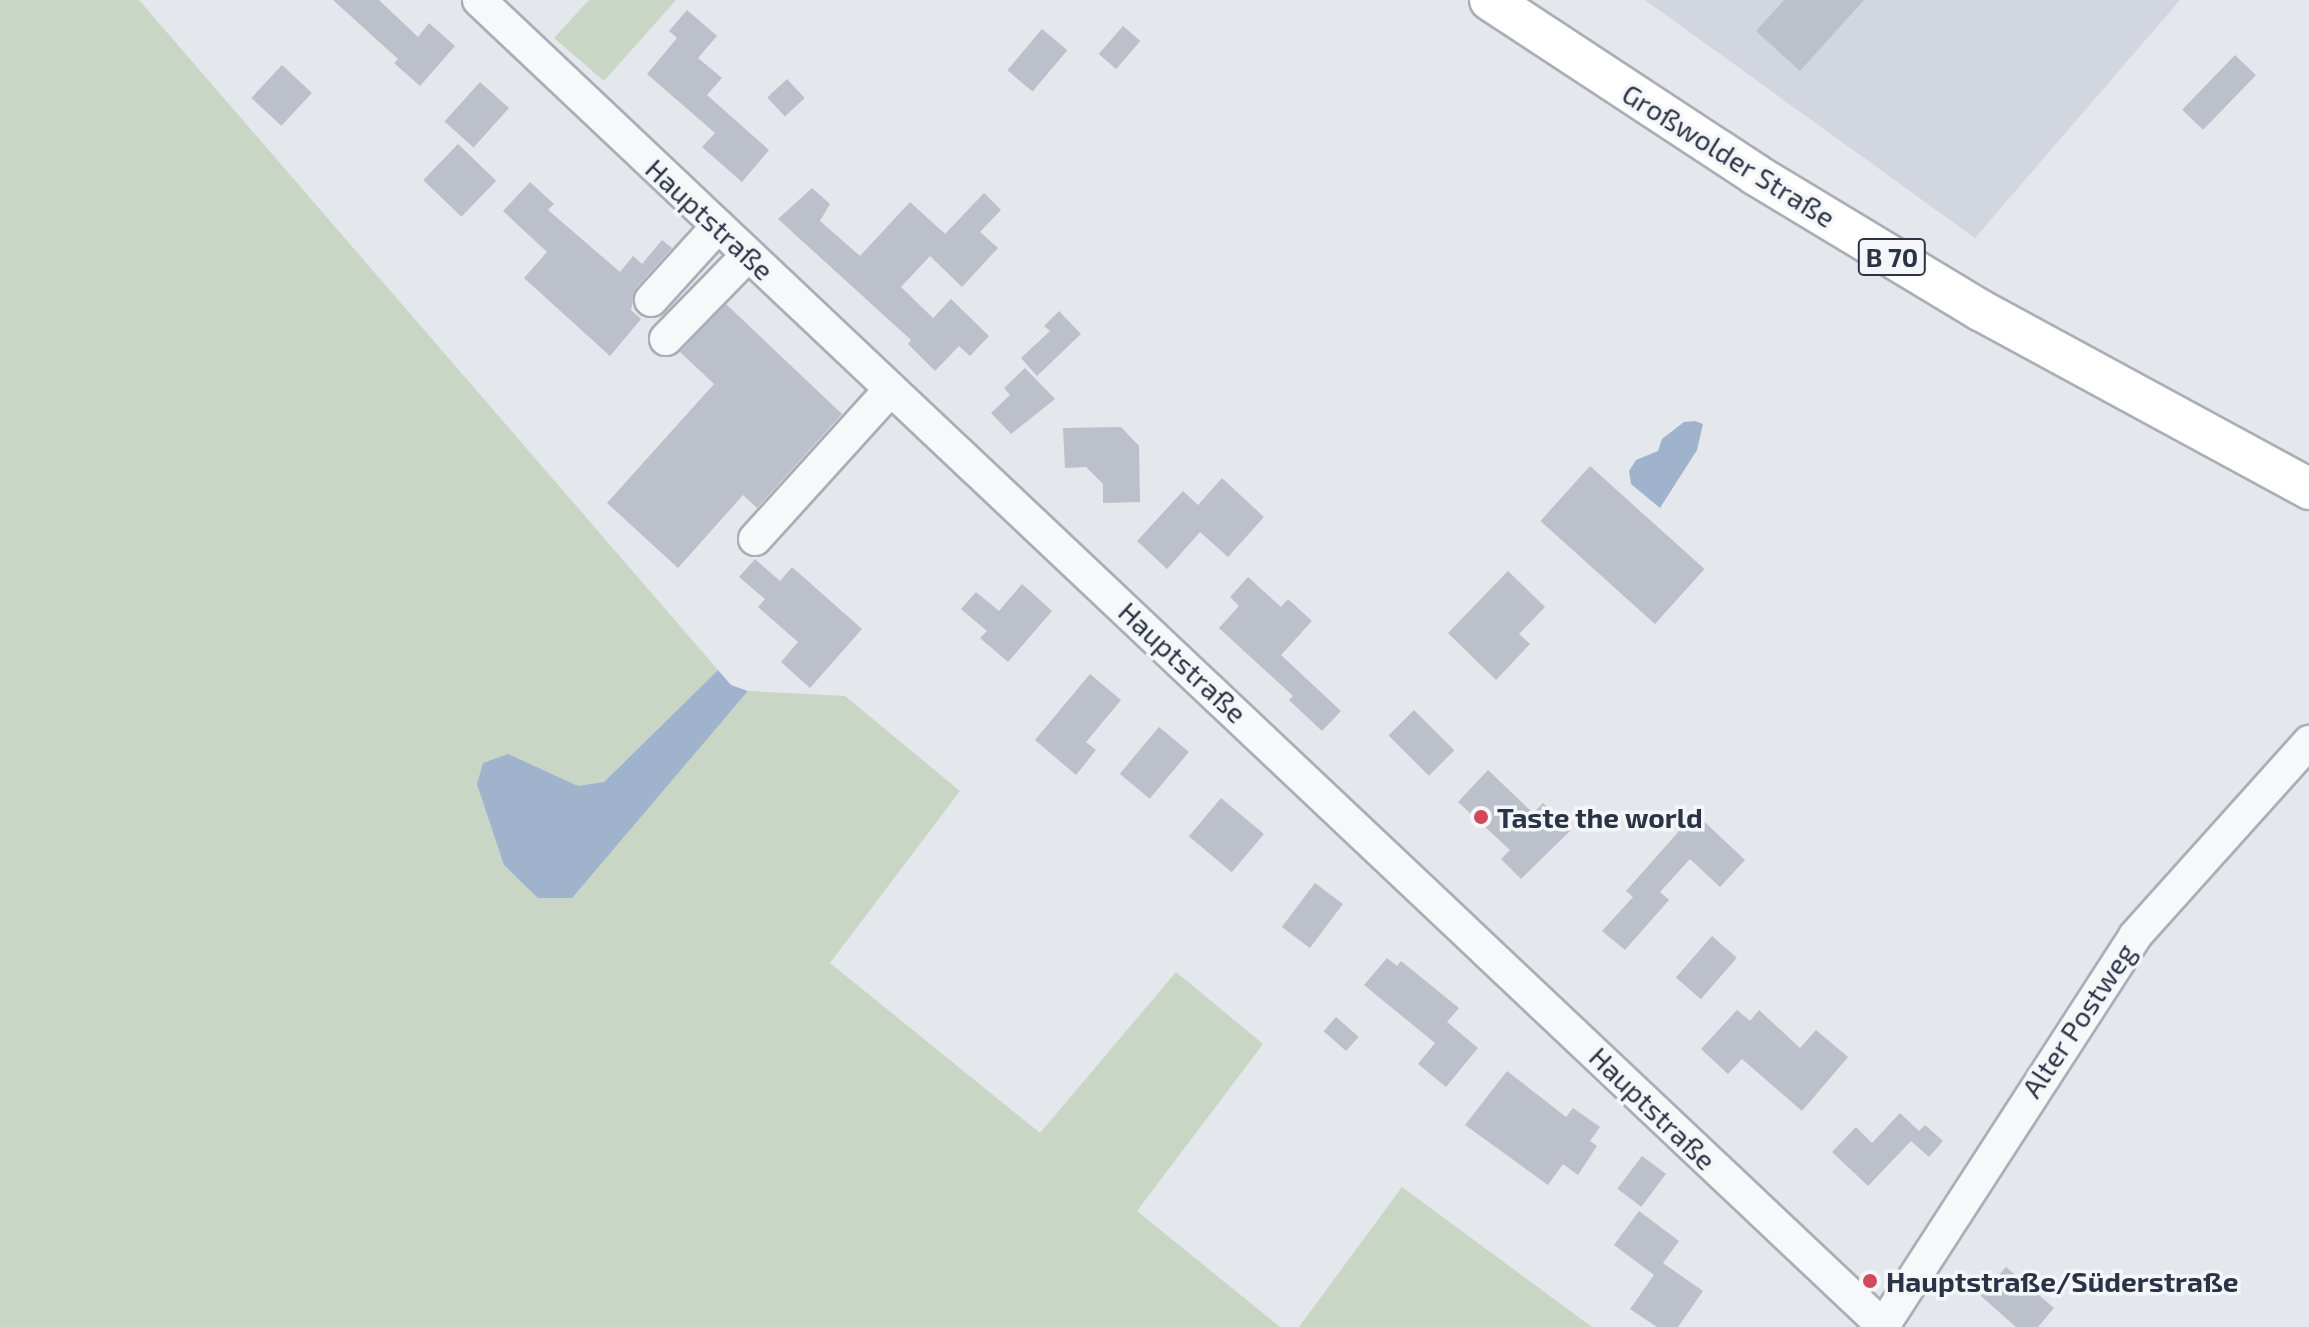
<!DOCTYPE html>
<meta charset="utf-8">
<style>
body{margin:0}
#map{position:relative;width:2309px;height:1327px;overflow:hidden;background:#e4e7ec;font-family:"Exo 2",sans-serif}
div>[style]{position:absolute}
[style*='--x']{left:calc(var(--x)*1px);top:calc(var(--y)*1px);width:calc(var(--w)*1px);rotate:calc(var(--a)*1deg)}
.built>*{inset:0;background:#d2d6de}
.green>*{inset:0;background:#c9d6c5}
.water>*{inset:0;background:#9fb4cc}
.building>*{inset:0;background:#bbc0ca;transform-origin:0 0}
.roads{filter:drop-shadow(2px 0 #a9aeb7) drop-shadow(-2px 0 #a9aeb7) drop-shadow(0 2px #a9aeb7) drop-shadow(0 -2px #a9aeb7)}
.minor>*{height:32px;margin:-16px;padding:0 16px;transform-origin:16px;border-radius:16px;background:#f7f8fa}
.major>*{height:40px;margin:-20px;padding:0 20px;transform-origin:20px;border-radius:20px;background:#fff}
.dots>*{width:22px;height:22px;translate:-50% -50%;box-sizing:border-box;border:4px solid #f4f6f9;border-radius:50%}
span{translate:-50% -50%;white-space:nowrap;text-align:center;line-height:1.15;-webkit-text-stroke:7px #f4f6f9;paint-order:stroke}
.shield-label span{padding:2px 6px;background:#f4f6f9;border:2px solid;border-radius:6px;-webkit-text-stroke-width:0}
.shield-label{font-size:26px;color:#2b3445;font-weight:700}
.street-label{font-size:28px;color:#2b3445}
.poi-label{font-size:28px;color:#2b3445;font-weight:700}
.left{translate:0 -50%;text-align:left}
</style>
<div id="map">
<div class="built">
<i style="clip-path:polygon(1645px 0,2180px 0,1975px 238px)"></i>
</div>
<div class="green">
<i style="clip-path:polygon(0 0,139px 0,718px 670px,604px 782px,572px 897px,748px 691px,845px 696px,960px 791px,830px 963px,1040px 1133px,1176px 972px,1263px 1044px,1137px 1211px,1280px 1327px,0 1327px)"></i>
<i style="clip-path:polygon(589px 0,676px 0,604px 81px,554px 38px)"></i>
<i style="clip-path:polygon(1402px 1187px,1592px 1327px,1299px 1327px)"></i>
</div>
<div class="water">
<i style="clip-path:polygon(1695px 421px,1703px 424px,1697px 450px,1660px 508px,1631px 484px,1629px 471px,1636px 460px,1658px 451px,1662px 439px,1684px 422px)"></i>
<i style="clip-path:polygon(718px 670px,731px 685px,748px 691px,572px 898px,538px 898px,504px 865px,477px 784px,483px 763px,508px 754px,578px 786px,604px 782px)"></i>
</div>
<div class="building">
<i style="clip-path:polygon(333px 0,379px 0,418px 37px,429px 23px,455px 46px,420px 86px,394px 63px,398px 59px)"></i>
<i style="clip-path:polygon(1784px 0,1864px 0,1800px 71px,1756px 31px)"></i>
<i style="clip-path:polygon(687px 10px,717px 36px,698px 58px,722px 78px,707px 95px,769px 150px,742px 182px,702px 147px,715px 133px,647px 74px,677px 38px,669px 31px)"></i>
<i style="left:1123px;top:26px;width:23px;height:37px;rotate:41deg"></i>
<i style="left:1042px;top:29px;width:33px;height:54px;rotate:40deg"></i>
<i style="left:2235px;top:55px;width:29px;height:76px;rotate:44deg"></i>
<i style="left:282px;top:65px;width:41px;height:45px;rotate:43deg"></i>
<i style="left:787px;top:79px;width:26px;height:27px;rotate:47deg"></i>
<i style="left:480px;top:82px;width:39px;height:53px;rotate:42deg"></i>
<i style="left:458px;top:144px;width:53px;height:50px;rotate:44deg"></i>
<i style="clip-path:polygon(530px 182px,554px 204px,548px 210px,620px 272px,633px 256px,642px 264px,662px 240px,672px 248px,636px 288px,631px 310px,641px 319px,610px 356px,524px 278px,547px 252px,503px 211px)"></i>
<i style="clip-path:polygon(812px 188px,830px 204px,820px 221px,860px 256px,910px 202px,945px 234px,984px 193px,1001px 210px,980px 232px,998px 248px,962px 287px,930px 256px,901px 287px,933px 318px,951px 299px,989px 336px,970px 356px,959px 346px,935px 371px,908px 344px,911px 340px,778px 219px)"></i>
<i style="clip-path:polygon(726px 304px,842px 414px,757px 508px,743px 495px,678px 568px,607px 503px,714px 384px,680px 352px)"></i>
<i style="clip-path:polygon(1059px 311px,1081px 334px,1037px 376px,1021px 358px,1050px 331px,1044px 326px)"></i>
<i style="clip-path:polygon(1025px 368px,1055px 399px,1011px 434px,991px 413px,1010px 395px,1004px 388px)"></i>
<i style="clip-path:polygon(1121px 427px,1139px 446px,1140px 502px,1103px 503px,1103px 484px,1086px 467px,1065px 468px,1063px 428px)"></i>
<i style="left:1590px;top:466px;width:154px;height:74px;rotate:42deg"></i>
<i style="clip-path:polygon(1222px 478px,1264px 517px,1228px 557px,1200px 532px,1167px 569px,1137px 541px,1183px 491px,1198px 505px)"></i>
<i style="clip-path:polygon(755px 559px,780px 581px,792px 567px,862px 629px,810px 688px,781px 662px,798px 642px,758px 607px,765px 599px,739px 577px)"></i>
<i style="clip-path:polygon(1508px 571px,1545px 607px,1519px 634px,1530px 644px,1496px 680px,1448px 633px)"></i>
<i style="clip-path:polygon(1248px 577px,1281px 607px,1288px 599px,1312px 621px,1281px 655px,1341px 711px,1322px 731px,1289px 700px,1293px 696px,1219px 628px,1239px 606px,1230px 597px)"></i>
<i style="clip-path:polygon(1022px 584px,1052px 611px,1008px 662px,980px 638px,987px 631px,961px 609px,976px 592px,999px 611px)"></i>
<i style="clip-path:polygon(1090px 674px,1121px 700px,1086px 742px,1096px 750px,1076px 775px,1035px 740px)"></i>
<i style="left:1414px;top:710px;width:57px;height:36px;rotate:45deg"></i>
<i style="left:1159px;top:727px;width:39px;height:61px;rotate:40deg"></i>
<i style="clip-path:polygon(1488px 770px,1533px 813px,1543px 803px,1571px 830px,1521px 879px,1501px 859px,1510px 850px,1458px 802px)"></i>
<i style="left:1221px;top:798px;width:56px;height:50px;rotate:40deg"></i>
<i style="clip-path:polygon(1695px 813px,1745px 860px,1720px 887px,1690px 859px,1660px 892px,1669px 900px,1625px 950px,1602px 931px,1633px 897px,1626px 891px)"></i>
<i style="left:1315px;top:883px;width:35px;height:55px;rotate:37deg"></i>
<i style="left:1712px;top:936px;width:33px;height:55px;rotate:41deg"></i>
<i style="clip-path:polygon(1387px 958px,1397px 966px,1401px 961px,1459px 1008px,1447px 1022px,1478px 1048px,1446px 1087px,1418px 1064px,1435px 1043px,1364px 985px)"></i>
<i style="clip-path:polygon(1737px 1010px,1750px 1021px,1759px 1010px,1800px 1048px,1816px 1030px,1848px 1057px,1802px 1111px,1742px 1059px,1728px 1074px,1701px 1049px)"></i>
<i style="left:1336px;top:1017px;width:30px;height:19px;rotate:41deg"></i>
<i style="clip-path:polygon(1507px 1071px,1566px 1117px,1573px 1108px,1600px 1127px,1590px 1141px,1597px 1146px,1578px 1175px,1563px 1164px,1548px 1185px,1465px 1125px)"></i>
<i style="clip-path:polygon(1900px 1113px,1919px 1131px,1925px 1125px,1943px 1141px,1929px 1157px,1911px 1141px,1868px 1186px,1832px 1152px,1856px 1127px,1872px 1143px)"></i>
<i style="left:1642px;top:1156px;width:30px;height:41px;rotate:37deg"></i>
<i style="clip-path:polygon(1639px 1211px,1679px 1241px,1663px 1263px,1703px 1291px,1678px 1327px,1657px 1327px,1630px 1309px,1654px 1275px,1614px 1245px)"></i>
<i style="clip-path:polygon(2006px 1267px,2054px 1308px,2038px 1327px,2016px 1327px,1981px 1296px)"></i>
</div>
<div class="roads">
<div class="minor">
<i style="--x:479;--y:0;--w:1933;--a:43.36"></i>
<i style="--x:651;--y:300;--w:100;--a:-47.8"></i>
<i style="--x:666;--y:339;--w:117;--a:-45.7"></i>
<i style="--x:755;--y:539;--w:201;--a:-47.8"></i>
<i style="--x:1883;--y:1326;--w:464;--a:-57.1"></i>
<i style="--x:2135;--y:936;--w:261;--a:-48.1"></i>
</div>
<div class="major">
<i style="--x:1490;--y:0;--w:318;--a:33.3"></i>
<i style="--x:1756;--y:175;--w:262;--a:31.1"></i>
<i style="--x:1980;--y:310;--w:375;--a:28.5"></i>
</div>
</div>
<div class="dots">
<i style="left:1481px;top:817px;background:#d1495b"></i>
<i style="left:1870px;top:1281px;background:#d1495b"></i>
</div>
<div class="shield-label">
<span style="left:1892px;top:257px">B 70</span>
</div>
<div class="street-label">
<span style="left:1729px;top:155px;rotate:32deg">Großwolder Straße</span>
<span style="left:710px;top:219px;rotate:43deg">Hauptstraße</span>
<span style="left:1183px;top:662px;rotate:43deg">Hauptstraße</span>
<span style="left:2078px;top:1020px;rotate:-56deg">Alter Postweg</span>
<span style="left:1653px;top:1108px;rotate:44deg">Hauptstraße</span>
</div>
<div class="poi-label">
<span class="left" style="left:1497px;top:817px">Taste the world</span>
<span class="left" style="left:1886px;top:1281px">Hauptstraße/Süderstraße</span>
</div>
</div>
